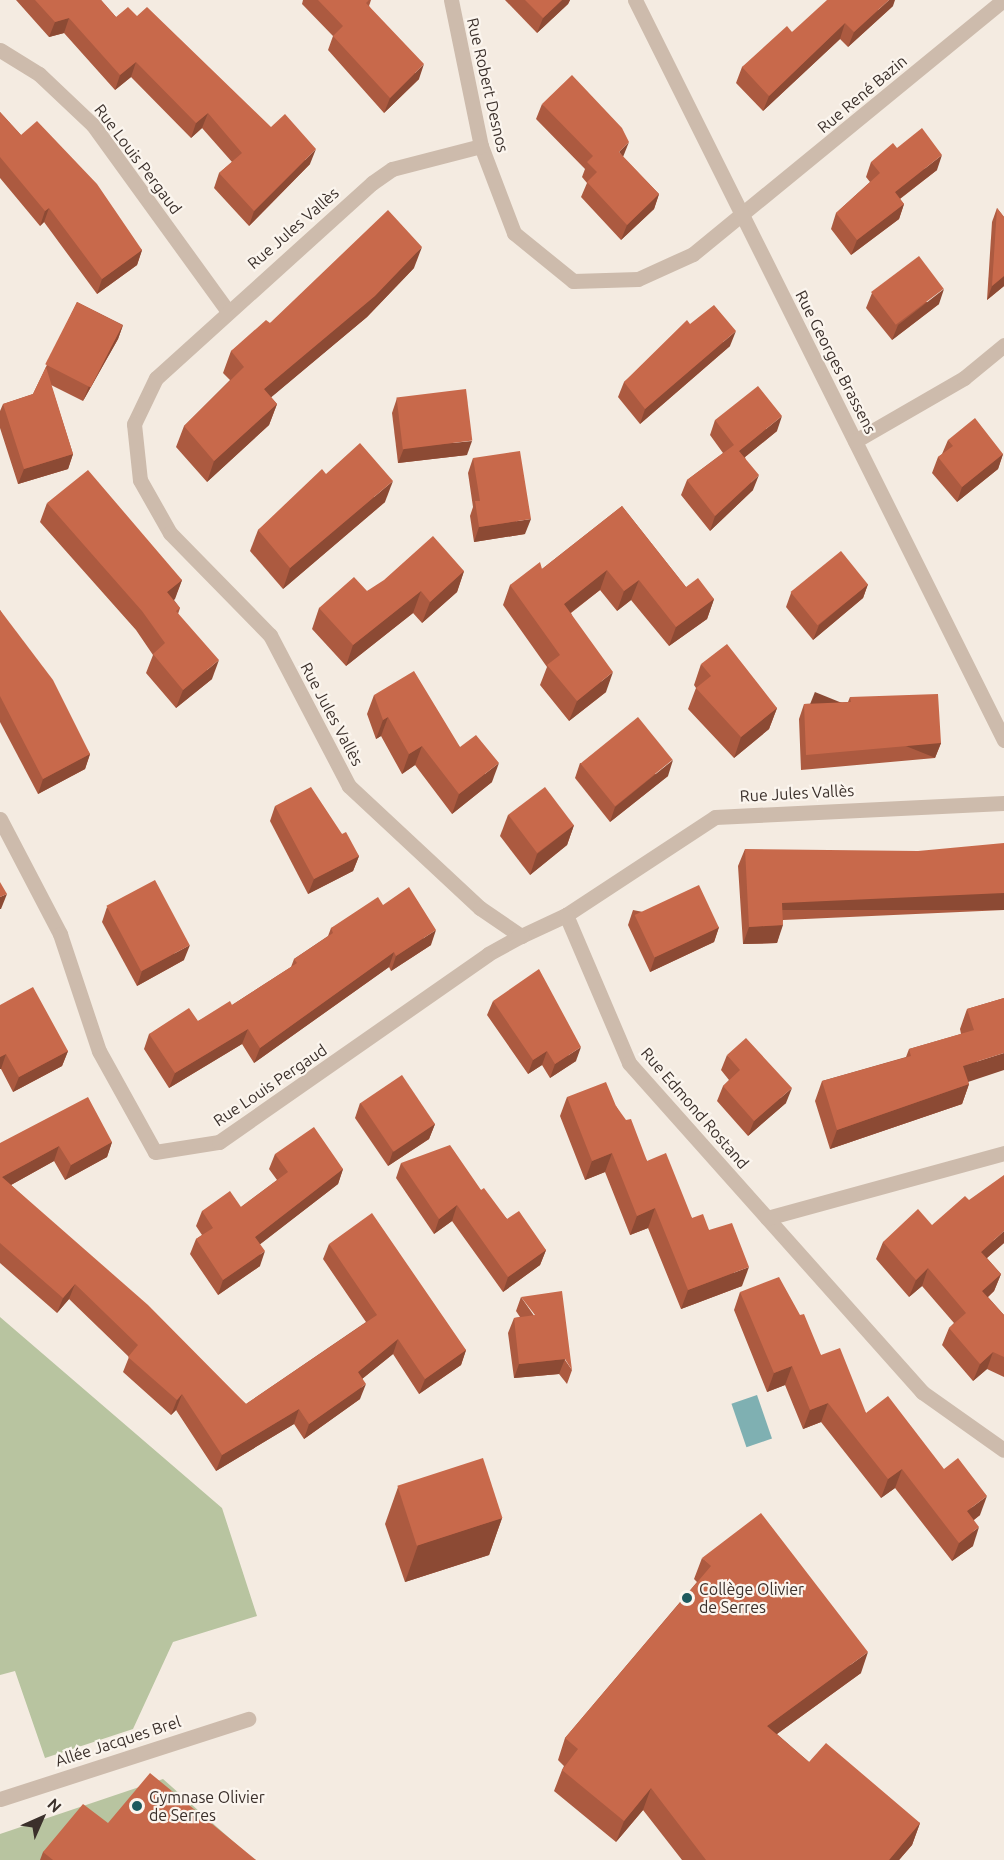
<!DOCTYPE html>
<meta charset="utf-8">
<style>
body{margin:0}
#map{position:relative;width:1004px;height:1860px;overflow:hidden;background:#f4ebe1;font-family:Ubuntu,sans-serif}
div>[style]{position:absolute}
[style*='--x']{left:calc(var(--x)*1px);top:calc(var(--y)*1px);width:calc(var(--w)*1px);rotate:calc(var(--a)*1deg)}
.green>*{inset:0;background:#b8c4a0}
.water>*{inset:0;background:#7fb0b2;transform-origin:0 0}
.minor>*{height:15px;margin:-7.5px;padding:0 7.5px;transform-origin:7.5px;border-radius:7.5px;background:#cdbbac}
.wall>*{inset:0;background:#ac5a40}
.shaded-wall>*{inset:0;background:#8c4a34;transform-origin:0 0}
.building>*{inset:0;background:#c8694b;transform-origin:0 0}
.dots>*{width:16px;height:16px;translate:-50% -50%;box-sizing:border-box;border:3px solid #fbf5ee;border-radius:50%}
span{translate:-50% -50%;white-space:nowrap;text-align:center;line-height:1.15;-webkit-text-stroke:4.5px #fbf5ee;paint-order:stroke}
.street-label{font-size:16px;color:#3b302b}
.poi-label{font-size:16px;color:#3b302b}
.left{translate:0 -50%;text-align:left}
.north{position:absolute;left:12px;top:1788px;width:60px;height:60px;-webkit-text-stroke:4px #fbf5ee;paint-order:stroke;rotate:45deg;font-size:16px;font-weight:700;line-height:24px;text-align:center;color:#3b302b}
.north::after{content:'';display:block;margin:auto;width:21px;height:27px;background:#3b302b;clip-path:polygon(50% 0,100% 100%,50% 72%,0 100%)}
</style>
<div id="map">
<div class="green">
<i style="clip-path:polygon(0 1317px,222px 1508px,257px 1616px,173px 1642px,133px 1729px,45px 1758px,15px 1671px,0 1675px)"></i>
<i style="clip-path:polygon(163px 1779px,254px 1860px,0 1860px,0 1834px)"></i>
</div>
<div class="water">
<i style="left:757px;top:1395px;width:46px;height:27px;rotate:71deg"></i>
</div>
<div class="minor">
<i style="--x:451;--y:0;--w:149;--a:78.4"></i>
<i style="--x:481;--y:146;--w:93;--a:69.2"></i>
<i style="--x:514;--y:233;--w:76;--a:39.1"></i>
<i style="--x:573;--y:281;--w:65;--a:-1.8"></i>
<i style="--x:638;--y:279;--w:60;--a:-24.4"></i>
<i style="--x:693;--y:254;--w:401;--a:-39.3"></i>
<i style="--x:635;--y:0;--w:827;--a:63.5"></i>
<i style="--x:0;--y:50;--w:46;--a:31.6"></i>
<i style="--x:39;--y:74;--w:74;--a:43.4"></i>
<i style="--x:93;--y:125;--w:228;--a:54.1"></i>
<i style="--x:481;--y:146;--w:92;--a:165.5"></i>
<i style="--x:392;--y:169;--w:24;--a:145"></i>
<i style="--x:372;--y:183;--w:291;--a:137.9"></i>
<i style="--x:156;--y:378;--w:51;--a:115.6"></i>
<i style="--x:134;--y:424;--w:56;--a:83.9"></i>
<i style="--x:140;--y:480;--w:61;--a:60.5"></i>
<i style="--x:170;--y:533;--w:143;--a:45.6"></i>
<i style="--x:270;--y:635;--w:170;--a:62.4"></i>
<i style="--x:349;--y:786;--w:179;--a:43"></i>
<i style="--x:480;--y:908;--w:50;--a:34.3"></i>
<i style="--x:521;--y:936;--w:50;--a:-25"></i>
<i style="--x:566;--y:915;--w:178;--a:-33.3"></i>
<i style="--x:715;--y:817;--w:289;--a:-2.8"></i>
<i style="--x:855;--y:441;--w:126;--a:-30"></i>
<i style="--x:964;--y:378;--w:52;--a:-39.5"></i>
<i style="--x:0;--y:819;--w:130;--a:62.4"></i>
<i style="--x:60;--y:934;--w:123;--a:71.6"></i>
<i style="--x:99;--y:1051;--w:115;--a:61"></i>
<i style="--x:155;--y:1152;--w:65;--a:-8.9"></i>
<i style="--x:219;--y:1142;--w:328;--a:-34.9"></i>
<i style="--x:488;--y:954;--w:38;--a:-29"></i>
<i style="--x:566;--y:915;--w:161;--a:66.9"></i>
<i style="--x:629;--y:1063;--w:441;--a:48.3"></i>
<i style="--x:922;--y:1392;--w:100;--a:35.3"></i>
<i style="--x:767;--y:1218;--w:246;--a:-15.3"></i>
<i style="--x:0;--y:1799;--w:261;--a:-17.9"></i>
</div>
<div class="wall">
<i style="clip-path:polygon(16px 0,101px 0,116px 17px,137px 16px,310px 164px,249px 226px,214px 188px,219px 173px,232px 162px,202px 128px,191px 138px,131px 77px,115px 90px,64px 33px,49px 37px)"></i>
<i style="clip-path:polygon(303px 0,371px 0,369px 6px,419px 79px,384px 113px,328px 50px,333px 36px,302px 4px)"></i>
<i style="clip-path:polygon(505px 0,570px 0,568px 4px,537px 33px)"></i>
<i style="clip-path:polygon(893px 6px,848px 47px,840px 39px,763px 111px,736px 83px,742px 67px,792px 32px)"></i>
<i style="clip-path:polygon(542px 104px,623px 157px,659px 194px,654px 209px,621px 240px,581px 197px,587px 183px,582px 177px,585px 169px,536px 119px)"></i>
<i style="clip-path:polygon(0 112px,21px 135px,142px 250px,137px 265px,97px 294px,44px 222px,40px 226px,0 178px)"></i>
<i style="clip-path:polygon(871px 162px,937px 170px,900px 199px,904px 204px,899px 219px,851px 255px,831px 229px,836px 213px,870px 182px,866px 177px)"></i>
<i style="clip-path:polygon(997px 208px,1004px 217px,1004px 286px,987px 300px,992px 222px)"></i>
<i style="clip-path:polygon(414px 268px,367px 317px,271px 397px,277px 404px,269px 425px,207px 482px,176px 447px,184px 426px,230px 380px,223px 373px,231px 351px,270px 323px)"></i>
<i style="clip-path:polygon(872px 293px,939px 304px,892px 340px,866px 308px)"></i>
<i style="clip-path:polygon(77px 302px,123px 325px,118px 339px,83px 401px,51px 385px,73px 454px,68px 469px,18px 484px,0 428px,0 411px,3px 404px,33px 394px)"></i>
<i style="clip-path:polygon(690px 324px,730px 346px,640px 424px,618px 397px,624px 382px)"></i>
<i style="clip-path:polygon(397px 398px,467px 455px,398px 463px,392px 413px)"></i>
<i style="clip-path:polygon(715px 420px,777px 431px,745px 457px,753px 490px,710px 531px,681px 495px,687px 480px,723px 453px,710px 435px)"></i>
<i style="clip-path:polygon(948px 440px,1003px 454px,998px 469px,957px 502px,932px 473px,938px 457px,942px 454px)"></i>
<i style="clip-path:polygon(473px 458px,525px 534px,474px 542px,470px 516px,473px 507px,468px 473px)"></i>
<i style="clip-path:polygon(326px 474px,385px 502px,283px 589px,250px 551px,258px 530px)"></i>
<i style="clip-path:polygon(47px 503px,182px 580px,174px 600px,180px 608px,178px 614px,212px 679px,176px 708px,146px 673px,153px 655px,136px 630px,40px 522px)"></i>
<i style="clip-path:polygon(622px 506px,686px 587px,714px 599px,707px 619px,669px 646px,631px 600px,617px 611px,600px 590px,571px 613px,606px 692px,569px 721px,540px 685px,547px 667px,503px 605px,510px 585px,542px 569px)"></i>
<i style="clip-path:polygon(464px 571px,457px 592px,422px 623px,413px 613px,346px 666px,312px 629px,319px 608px,367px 591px)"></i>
<i style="clip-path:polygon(868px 584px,863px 598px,813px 640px,786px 607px,791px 593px)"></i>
<i style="clip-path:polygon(0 610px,90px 754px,85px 769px,38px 794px,0 722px)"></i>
<i style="clip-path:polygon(701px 664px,777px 708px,769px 729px,734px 758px,688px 709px,696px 688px,694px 685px)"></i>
<i style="clip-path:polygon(374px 695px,460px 747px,492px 782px,452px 814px,415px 765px,402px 774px,381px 736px,376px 739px,367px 714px)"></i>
<i style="clip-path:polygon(850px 697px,941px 743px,935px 758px,801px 770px,799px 719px,804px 704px,848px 702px)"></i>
<i style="clip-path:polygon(580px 763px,668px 776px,610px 822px,575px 778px)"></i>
<i style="clip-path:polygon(275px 806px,342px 834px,359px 856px,353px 871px,308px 894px,270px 821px)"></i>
<i style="clip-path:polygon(508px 815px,574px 825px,567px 845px,530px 875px,500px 836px)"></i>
<i style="clip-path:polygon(745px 849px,1004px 910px,783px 920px,777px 943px,743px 944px,738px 866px)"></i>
<i style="clip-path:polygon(383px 905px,431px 945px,391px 971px,389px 967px,254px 1063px,242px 1044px,169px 1088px,144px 1049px,149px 1034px,198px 1021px,232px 1005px,291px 967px,294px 959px,328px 936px,331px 928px)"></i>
<i style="clip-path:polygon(107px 907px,184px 960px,137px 986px,102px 922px)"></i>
<i style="clip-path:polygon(633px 910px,719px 927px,714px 942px,650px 972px,628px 925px)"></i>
<i style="clip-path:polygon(1004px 998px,968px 1082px,969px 1084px,962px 1104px,830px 1149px,815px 1101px,822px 1081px,906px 1057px,909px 1049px,961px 1034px,960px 1029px,967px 1009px)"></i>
<i style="clip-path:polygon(493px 1001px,576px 1061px,550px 1078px,542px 1065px,528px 1074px,487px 1015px)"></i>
<i style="clip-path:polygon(0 1005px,68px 1051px,62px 1066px,13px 1092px,1px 1069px,0 1069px)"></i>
<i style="clip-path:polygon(727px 1055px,786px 1103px,748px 1136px,717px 1101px,723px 1086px,729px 1080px,721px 1070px)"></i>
<i style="clip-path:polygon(567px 1097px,616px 1106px,647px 1161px,692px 1218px,709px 1230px,742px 1286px,681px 1309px,648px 1228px,630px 1235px,605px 1172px,585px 1180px,560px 1116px)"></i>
<i style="clip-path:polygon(360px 1103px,435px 1124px,429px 1139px,388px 1166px,355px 1118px)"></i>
<i style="clip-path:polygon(112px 1142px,107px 1157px,65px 1180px,54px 1161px,11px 1185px,246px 1404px,366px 1322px,323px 1259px,329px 1244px,466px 1350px,461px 1365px,419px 1394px,393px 1354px,362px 1379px,360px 1399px,304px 1439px,294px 1424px,216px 1471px,176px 1410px,171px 1415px,123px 1372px,129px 1357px,69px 1299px,57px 1313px,0 1263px,0 1143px)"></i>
<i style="clip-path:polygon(275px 1154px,343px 1169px,338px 1184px,260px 1244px,260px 1266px,218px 1295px,190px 1254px,196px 1239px,202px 1235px,196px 1226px,202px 1211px,241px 1207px,277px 1180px,269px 1169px)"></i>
<i style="clip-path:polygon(401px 1163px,481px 1190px,507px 1219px,546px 1250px,540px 1265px,503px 1292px,452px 1221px,434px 1234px,396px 1178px)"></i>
<i style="clip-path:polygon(932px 1225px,1004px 1243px,987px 1258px,1001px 1274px,994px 1291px,988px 1297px,1004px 1315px,1004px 1377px,987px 1369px,973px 1381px,942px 1345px,949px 1328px,954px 1323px,922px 1286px,909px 1297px,876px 1259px,883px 1242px)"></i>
<i style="clip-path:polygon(740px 1292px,821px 1355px,866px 1413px,980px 1515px,974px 1520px,973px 1546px,952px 1561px,895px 1488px,881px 1498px,821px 1422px,803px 1429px,785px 1385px,767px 1392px,734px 1310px)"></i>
<i style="clip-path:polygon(521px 1297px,572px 1370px,567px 1384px,559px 1374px,514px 1378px,508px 1333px,514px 1318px,520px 1317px,516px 1311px)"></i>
<i style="clip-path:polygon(398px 1487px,502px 1518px,489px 1555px,405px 1582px,385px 1524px)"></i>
<i style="clip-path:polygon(702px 1558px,861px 1673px,777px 1734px,809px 1762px,920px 1823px,912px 1845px,899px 1860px,682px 1860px,643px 1810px,616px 1842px,554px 1791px,562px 1770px,564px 1766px,558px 1760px,565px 1738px,697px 1582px,694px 1579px)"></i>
<i style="clip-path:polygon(108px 1823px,256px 1860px,40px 1860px,43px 1852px)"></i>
</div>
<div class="shaded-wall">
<i style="clip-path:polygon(562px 0,570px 0,568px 4px,537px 33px,543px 18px)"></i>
<i style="clip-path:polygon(889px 0,895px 0,893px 6px,848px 47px,854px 32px)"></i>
<i style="clip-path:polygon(69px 18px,64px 33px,49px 37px,55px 22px)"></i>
<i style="clip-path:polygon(845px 23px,840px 39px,763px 111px,769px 96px)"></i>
<i style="clip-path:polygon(136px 62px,131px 77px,115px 90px,120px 75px)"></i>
<i style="clip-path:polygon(424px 64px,419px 79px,384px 113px,390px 98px)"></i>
<i style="clip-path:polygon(208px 113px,202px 128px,191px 138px,196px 123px)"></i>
<i style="clip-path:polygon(629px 142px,623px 157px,619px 152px)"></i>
<i style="clip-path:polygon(316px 149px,310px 164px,249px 226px,254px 211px)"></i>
<i style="clip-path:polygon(942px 155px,937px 170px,889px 207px,895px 192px)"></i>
<i style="clip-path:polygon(659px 194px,654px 209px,621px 240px,627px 225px)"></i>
<i style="clip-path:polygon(904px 204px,899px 219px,851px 255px,857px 240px)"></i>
<i style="clip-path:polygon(49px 208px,44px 222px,40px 226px,45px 211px)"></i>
<i style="clip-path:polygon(422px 247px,414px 268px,367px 317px,256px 410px,264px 389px)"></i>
<i style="clip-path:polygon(142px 250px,137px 265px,97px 294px,102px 279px)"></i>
<i style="clip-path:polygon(1004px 276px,1004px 286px,987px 300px,992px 286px)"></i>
<i style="clip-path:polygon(944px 289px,939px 304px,892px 340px,898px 325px)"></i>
<i style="clip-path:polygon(123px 325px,118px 339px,83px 401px,89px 386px)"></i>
<i style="clip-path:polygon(736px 331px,730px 346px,640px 424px,645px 409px)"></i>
<i style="clip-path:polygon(277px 404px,269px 425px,207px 482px,214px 461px)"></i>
<i style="clip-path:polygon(782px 416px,777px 431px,734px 466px,739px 451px)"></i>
<i style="clip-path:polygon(472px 441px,467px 455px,398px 463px,404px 448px)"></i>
<i style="clip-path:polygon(73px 454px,68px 469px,18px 484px,24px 469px)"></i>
<i style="clip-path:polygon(1003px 454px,998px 469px,957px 502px,962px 487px)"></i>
<i style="clip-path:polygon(759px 475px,753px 490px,710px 531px,715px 516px)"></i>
<i style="clip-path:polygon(393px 481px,385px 502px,283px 589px,290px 568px)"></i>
<i style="clip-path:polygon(531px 519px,525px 534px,474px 542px,479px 527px)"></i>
<i style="clip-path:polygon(607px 570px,600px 590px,557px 623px,564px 604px)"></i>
<i style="clip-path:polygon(464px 571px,457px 592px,422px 623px,430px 602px)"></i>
<i style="clip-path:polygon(182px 580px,175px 599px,161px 610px,167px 592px)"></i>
<i style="clip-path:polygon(639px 580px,631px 600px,617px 611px,624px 591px)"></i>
<i style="clip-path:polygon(868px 584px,863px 598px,813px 640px,819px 625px)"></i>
<i style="clip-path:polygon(421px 591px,413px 613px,346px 666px,353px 645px)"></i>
<i style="clip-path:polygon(714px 599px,707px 619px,669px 646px,676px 627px)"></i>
<i style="clip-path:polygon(219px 660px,212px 679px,176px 708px,183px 690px)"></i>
<i style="clip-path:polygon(613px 672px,606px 692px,569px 721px,577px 701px)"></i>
<i style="clip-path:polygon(777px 708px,769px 729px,734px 758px,741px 737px)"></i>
<i style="clip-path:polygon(388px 717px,381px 736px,376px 739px,383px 720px)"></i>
<i style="left:941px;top:743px;width:16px;height:136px;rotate:112deg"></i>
<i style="clip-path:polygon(422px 746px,415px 765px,402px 774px,409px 754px)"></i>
<i style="clip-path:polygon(90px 754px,85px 769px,38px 794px,43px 779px)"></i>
<i style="clip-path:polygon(673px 760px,668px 776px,610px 822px,615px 807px)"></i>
<i style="clip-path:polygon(499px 763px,492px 782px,452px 814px,459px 794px)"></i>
<i style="clip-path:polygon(574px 825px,567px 845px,530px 875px,537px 854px)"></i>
<i style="clip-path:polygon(359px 856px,353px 871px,308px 894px,314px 879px)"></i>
<i style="left:1004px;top:893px;width:17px;height:222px;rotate:90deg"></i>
<i style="clip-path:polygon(7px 894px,1px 909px,0 909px,0 897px)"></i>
<i style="clip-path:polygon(783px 925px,777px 943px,743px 944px,749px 927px)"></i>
<i style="clip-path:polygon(719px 927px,714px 942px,650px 972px,655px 957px)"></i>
<i style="clip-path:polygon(436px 930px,431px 945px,391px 971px,396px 956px)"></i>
<i style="clip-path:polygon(190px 945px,184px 960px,137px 986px,142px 971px)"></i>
<i style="clip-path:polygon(394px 952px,389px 967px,254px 1063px,260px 1048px)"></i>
<i style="clip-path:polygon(248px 1029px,242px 1044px,169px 1088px,175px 1073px)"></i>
<i style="clip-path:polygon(581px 1047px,576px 1061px,550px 1078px,555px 1064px)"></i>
<i style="clip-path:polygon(68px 1051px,62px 1066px,13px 1092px,19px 1077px)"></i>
<i style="clip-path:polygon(547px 1051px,542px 1065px,528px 1074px,533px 1060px)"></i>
<i style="clip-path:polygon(1004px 1053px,1004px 1070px,956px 1086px,963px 1066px)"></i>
<i style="clip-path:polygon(6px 1054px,1px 1069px,0 1069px,0 1057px)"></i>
<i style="clip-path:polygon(969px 1084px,962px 1104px,830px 1149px,837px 1130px)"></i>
<i style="clip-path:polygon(792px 1088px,786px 1103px,748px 1136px,754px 1121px)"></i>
<i style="clip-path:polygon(435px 1124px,429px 1139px,388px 1166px,393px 1151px)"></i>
<i style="clip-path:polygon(112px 1142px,107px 1157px,65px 1180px,71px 1165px)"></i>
<i style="clip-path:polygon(59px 1146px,54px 1161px,0 1191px,2px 1177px)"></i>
<i style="clip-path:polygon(612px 1153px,605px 1172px,585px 1180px,592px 1161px)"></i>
<i style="clip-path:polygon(343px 1169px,338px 1184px,250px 1252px,255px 1237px)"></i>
<i style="clip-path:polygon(457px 1205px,452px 1221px,434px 1234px,439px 1219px)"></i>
<i style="clip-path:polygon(655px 1208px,648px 1228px,630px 1235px,637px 1216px)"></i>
<i style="clip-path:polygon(1004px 1231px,1004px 1243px,974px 1269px,981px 1252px)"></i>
<i style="clip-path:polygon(546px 1250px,540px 1265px,503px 1292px,508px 1277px)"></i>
<i style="clip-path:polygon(265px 1251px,260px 1266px,218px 1295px,223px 1280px)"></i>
<i style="clip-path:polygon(749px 1267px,742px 1286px,681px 1309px,688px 1290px)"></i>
<i style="clip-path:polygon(928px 1268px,922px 1286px,909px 1297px,916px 1280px)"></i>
<i style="clip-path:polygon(1001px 1274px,994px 1291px,976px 1308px,982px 1291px)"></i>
<i style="clip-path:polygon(75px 1284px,69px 1299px,57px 1313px,63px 1298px)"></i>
<i style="clip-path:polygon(398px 1339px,393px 1354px,352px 1387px,358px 1372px)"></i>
<i style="clip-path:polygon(466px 1350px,461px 1365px,419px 1394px,425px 1379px)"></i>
<i style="clip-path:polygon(993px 1352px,987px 1369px,973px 1381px,980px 1364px)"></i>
<i style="clip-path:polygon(565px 1359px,559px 1374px,514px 1378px,519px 1364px)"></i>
<i style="clip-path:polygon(792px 1366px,785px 1385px,767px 1392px,774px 1373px)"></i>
<i style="clip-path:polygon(366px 1384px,360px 1399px,304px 1439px,309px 1424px)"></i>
<i style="clip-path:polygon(182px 1394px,176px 1410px,171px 1415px,177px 1400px)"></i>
<i style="clip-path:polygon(828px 1403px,821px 1422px,803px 1429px,810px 1410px)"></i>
<i style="clip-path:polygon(299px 1409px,294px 1424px,216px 1471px,222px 1455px)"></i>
<i style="clip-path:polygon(902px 1469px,895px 1488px,881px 1498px,888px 1479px)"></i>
<i style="clip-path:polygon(987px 1496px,980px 1515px,960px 1530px,967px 1511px)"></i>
<i style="clip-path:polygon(502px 1518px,489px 1555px,405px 1582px,418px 1545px)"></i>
<i style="clip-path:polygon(979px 1527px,973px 1546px,952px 1561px,959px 1543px)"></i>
<i style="clip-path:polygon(868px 1652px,861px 1673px,759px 1747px,767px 1726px)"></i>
<i style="clip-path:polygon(651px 1788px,643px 1810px,616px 1842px,624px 1821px)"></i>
<i style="clip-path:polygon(920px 1823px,912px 1845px,899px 1860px,889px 1860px)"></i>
</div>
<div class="building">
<i style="clip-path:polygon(35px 0,101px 0,116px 17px,128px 7px,137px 16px,147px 7px,271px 127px,285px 114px,316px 149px,254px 211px,219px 173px,242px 153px,208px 113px,196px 123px,136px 62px,120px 75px,69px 18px,55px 22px)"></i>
<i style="clip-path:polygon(318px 0,369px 0,366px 3px,424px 64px,390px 98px,333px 36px,343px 26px)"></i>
<i style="clip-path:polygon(525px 0,562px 0,543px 18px)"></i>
<i style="clip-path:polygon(827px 0,889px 0,854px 32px,845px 23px,769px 96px,742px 67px,787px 26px,792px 32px)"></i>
<i style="clip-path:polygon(572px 75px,622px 128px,629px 142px,619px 152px,659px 194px,627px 225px,587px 182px,597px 172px,587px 162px,593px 156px,542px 104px)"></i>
<i style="clip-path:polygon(0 112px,21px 135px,37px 121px,97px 184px,142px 250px,102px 279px,49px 208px,45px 211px,0 157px)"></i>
<i style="clip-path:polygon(922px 128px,942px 155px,895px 192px,904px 204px,857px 240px,836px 213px,880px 173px,871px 162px,893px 143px,897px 148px)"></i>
<i style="clip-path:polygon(997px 208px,1004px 217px,1004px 276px,992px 286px)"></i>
<i style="clip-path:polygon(388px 210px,422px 247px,375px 296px,264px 389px,277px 404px,214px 461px,184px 426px,244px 367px,231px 351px,266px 320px,270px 323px)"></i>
<i style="left:919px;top:256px;width:41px;height:60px;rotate:53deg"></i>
<i style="left:77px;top:302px;width:51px;height:70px;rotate:27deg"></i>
<i style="clip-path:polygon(714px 305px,736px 331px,645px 409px,624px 382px,687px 320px,690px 324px)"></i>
<i style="clip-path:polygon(46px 367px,73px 454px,24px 469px,3px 404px,33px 394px)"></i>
<i style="clip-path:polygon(758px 386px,782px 416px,739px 451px,759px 475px,715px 516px,687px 480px,734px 445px,715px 420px)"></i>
<i style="left:466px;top:389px;width:52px;height:70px;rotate:83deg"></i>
<i style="clip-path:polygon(975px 418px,1003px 454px,962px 487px,938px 457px,953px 446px,948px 440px)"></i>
<i style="clip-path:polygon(360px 443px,393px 481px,290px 568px,258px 530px,322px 469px,326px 474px)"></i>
<i style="clip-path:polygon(520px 451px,531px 519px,479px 527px,475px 501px,480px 501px,473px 458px)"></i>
<i style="clip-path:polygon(88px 470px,182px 580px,167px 592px,180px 608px,176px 611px,219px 660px,183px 690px,153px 654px,165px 643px,142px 611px,47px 503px)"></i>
<i style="clip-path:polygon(622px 506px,686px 587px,698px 578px,714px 599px,676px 627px,639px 580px,624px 591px,607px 570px,564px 604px,613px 672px,577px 701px,547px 665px,560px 655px,510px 585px,540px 562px,542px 569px)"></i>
<i style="clip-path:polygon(433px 536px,464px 571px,430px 602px,421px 591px,353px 645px,319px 608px,354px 577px,367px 591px,384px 580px)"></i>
<i style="left:841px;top:551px;width:43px;height:65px;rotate:51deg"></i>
<i style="clip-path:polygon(0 610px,53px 680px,90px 754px,43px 779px,0 696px)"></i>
<i style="clip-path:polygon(727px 644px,777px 708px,741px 737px,696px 688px,711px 676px,701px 664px)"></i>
<i style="clip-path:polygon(414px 671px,460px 747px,476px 735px,499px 763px,459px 794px,422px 746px,409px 754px,388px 717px,383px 720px,374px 695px)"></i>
<i style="clip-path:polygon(938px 694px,941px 743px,806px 755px,804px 704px,851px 702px,850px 697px)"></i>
<i style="left:638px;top:717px;width:55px;height:74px;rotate:51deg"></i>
<i style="clip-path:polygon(311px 787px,342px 834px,346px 832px,359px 856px,314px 879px,275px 806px)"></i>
<i style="left:545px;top:787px;width:48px;height:46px;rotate:53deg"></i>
<i style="clip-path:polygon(1004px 843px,1004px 893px,782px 903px,783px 925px,749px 927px,745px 849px,918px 851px)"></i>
<i style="left:155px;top:880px;width:74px;height:55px;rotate:62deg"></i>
<i style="clip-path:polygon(0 882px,7px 894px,0 897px)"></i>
<i style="left:699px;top:885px;width:47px;height:71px;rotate:65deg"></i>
<i style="clip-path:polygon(409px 887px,436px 930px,396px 956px,394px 952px,260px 1048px,248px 1029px,175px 1073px,149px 1034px,189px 1008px,198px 1021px,230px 1001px,232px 1005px,297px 963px,294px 959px,333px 933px,331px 928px,378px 897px,383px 905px)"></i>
<i style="clip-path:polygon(539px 969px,581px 1047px,555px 1064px,547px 1051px,533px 1060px,493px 1001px)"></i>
<i style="clip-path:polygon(33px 987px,68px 1051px,19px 1077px,6px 1054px,0 1057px,0 1005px)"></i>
<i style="clip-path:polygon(1004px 998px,1004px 1053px,963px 1066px,969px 1084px,837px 1130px,822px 1081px,911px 1056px,909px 1049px,974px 1030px,967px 1009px)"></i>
<i style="clip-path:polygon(746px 1038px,792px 1088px,754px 1121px,723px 1086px,740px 1070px,727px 1055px)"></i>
<i style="left:402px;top:1075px;width:59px;height:50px;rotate:56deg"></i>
<i style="clip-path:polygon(606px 1082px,616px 1106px,626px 1120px,631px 1119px,647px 1161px,666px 1153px,692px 1218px,703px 1214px,709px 1230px,732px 1223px,749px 1267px,688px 1290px,655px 1208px,637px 1216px,612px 1153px,592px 1161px,567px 1097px)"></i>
<i style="clip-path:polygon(88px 1097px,112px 1142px,71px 1165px,59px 1146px,2px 1177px,148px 1305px,246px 1404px,377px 1315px,329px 1244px,372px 1213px,466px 1350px,425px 1379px,398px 1339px,358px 1372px,366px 1384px,309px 1424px,299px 1409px,222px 1455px,182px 1394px,177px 1400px,128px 1357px,138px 1345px,75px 1284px,63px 1298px,0 1243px,0 1143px)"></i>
<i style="clip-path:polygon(314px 1127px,343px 1169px,255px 1237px,265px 1251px,223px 1280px,196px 1239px,213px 1228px,202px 1211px,230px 1191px,241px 1207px,288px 1172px,275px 1154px)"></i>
<i style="clip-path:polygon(450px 1145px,481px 1190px,484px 1188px,507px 1219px,519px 1211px,546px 1250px,508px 1277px,457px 1205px,439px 1219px,401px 1163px)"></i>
<i style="clip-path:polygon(1004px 1175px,1004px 1231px,981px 1252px,1001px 1274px,982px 1291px,1004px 1315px,1004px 1357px,993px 1352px,980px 1364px,949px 1328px,966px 1313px,928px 1268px,916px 1280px,883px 1242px,918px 1209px,932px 1225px,965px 1196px,969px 1200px)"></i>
<i style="clip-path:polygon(779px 1277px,800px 1315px,804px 1314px,821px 1355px,840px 1348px,866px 1413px,888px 1396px,944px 1469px,958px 1458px,987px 1496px,967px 1511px,979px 1527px,959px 1543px,902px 1469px,888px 1479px,828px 1403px,810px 1410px,792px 1366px,774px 1373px,740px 1292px)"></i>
<i style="clip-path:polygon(562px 1291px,572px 1370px,565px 1359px,519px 1364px,514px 1318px,535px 1315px,521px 1297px)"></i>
<i style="left:483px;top:1458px;width:63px;height:90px;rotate:72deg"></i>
<i style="clip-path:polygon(761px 1513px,868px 1652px,767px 1726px,809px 1762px,826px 1743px,920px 1823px,889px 1860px,706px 1860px,651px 1788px,624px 1821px,562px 1770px,578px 1749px,565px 1738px,711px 1566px,702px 1558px)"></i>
<i style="clip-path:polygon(150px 1773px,256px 1860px,53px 1860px,43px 1852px,83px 1804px,108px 1823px)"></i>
</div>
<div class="dots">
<i style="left:687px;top:1598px;background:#1f5a5e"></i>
<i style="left:137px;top:1806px;background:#1f5a5e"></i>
</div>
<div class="street-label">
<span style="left:488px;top:85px;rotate:77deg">Rue Robert Desnos</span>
<span style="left:862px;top:94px;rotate:-40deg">Rue René Bazin</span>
<span style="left:138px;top:159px;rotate:53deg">Rue Louis Pergaud</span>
<span style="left:293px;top:228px;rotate:-41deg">Rue Jules Vallès</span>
<span style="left:836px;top:362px;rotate:63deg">Rue Georges Brassens</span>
<span style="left:332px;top:714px;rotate:62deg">Rue Jules Vallès</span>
<span style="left:797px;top:793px;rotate:-3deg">Rue Jules Vallès</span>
<span style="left:270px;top:1085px;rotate:-34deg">Rue Louis Pergaud</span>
<span style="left:695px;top:1108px;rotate:49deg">Rue Edmond Rostand</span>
<span style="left:118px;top:1741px;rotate:-18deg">Allée Jacques Brel</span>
</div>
<div class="poi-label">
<span class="left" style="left:699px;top:1598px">Collège Olivier<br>de Serres</span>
<span class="left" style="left:149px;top:1806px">Gymnase Olivier<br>de Serres</span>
</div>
<div class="north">N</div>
</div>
